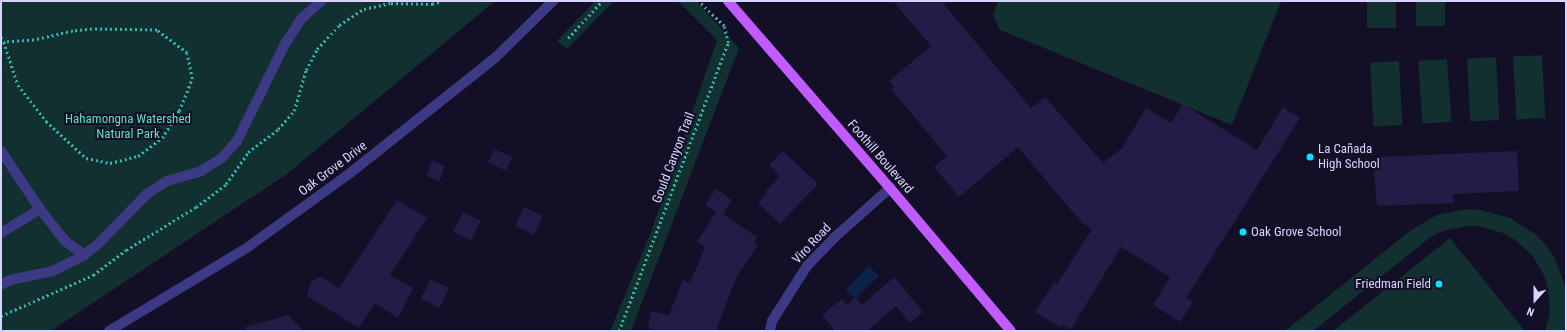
<!DOCTYPE html>
<meta charset="utf-8">
<style>
body{margin:0}
#map{position:relative;width:1567px;height:332px;overflow:hidden;background:#130f26;font-family:"Roboto Condensed",sans-serif}
div>[style]{position:absolute}
[style*='--x']{left:calc(var(--x)*1px);top:calc(var(--y)*1px);width:calc(var(--w)*1px);rotate:calc(var(--a)*1deg)}
.green>*{inset:0;background:#12302f;transform-origin:0 0}
.water>*{inset:0;background:#0c2248;transform-origin:0 0}
.building>*{inset:0;background:#241b47;transform-origin:0 0}
.path>*{height:2.5px;margin-top:-1.25px;transform-origin:0;background:repeating-linear-gradient(90deg,#2fb8b0 0 2px,transparent 0 5px)}
.minor>*{height:10px;margin:-5px;padding:0 5px;transform-origin:5px;border-radius:5px;background:#3d3a85}
.major>*{height:10px;margin:-5px;padding:0 5px;transform-origin:5px;border-radius:5px;background:#c25bff}
.dots>*{width:11px;height:11px;translate:-50% -50%;box-sizing:border-box;border:2px solid #130f26;border-radius:50%}
span{translate:-50% -50%;white-space:nowrap;text-align:center;line-height:1.15;-webkit-text-stroke:4px #130f26;paint-order:stroke}
.park-label{font-size:13px;color:#5fe0c0}
.poi-label{font-size:13px;color:#d9d4ff}
.left{translate:0 -50%;text-align:left}
.right{translate:-100% -50%;text-align:right}
.street-label{font-size:13px;color:#d9d4ff}
.frame{position:absolute;inset:0;border:2px solid #d9d4ff;pointer-events:none}
.north{position:absolute;left:1515px;top:280px;width:40px;height:40px;-webkit-text-stroke:3px #130f26;paint-order:stroke;rotate:201deg;font-size:11px;font-weight:700;line-height:16px;text-align:center;color:#d9d4ff}
.north::after{content:'';display:block;margin:auto;width:14px;height:18px;background:#d9d4ff;clip-path:polygon(50% 0,100% 100%,50% 72%,0 100%)}
</style>
<div id="map">
<div class="green">
<i style="clip-path:polygon(1px 1px,495px 1px,287px 174px,51px 331px,1px 331px)"></i>
<i style="clip-path:polygon(595px 1px,614px 1px,567px 49px,557px 41px)"></i>
<i style="clip-path:polygon(678px 1px,696px 1px,739px 48px,631px 331px,610px 331px,651px 232px,717px 40px)"></i>
<i style="clip-path:polygon(998px 1px,1281px 1px,1232px 125px,1000px 30px,993px 15px)"></i>
<i style="left:1367px;top:1px;width:29px;height:27px"></i>
<i style="left:1416px;top:1px;width:29px;height:25px"></i>
<i style="left:1542px;top:55px;width:63px;height:29px;rotate:87deg"></i>
<i style="left:1496px;top:57px;width:63px;height:29px;rotate:87deg"></i>
<i style="left:1447px;top:59px;width:63px;height:29px;rotate:86deg"></i>
<i style="left:1399px;top:61px;width:64px;height:29px;rotate:87deg"></i>
<i style="clip-path:polygon(1466px 209px,1481px 210px,1510px 218px,1535px 234px,1546px 245px,1554px 257px,1565px 285px,1566px 319px,1564px 331px,1545px 331px,1550px 313px,1548px 289px,1545px 277px,1532px 255px,1514px 239px,1503px 233px,1479px 226px,1467px 226px,1443px 231px,1432px 236px,1313px 331px,1285px 331px,1411px 230px,1437px 215px)"></i>
<i style="clip-path:polygon(1450px 238px,1525px 331px,1333px 331px)"></i>
</div>
<div class="water">
<i style="left:869px;top:266px;width:14px;height:33px;rotate:45deg"></i>
</div>
<div class="building">
<i style="clip-path:polygon(893px 1px,941px 1px,1031px 108px,1045px 97px,1103px 163px,1122px 148px,1146px 108px,1171px 123px,1183px 104px,1257px 150px,1283px 107px,1300px 118px,1186px 298px,1193px 302px,1180px 322px,1153px 305px,1170px 277px,1121px 247px,1071px 329px,1062px 324px,1060px 327px,1035px 312px,1054px 282px,1057px 284px,1092px 229px,1082px 223px,1018px 147px,959px 197px,934px 167px,947px 156px,891px 89px,894px 86px,889px 81px,931px 46px)"></i>
<i style="left:494px;top:149px;width:20px;height:15px;rotate:24deg"></i>
<i style="clip-path:polygon(783px 151px,818px 184px,780px 224px,758px 203px,767px 193px,765px 192px,780px 176px,769px 165px)"></i>
<i style="clip-path:polygon(1517px 151px,1519px 191px,1453px 194px,1453px 203px,1377px 206px,1374px 170px,1377px 170px,1376px 157px)"></i>
<i style="left:432px;top:161px;width:14px;height:16px;rotate:21deg"></i>
<i style="clip-path:polygon(716px 189px,732px 200px,723px 214px,757px 237px,754px 242px,758px 245px,736px 278px,716px 331px,663px 331px,648px 328px,651px 311px,669px 315px,683px 280px,690px 283px,705px 247px,697px 242px,716px 212px,705px 205px)"></i>
<i style="clip-path:polygon(397px 200px,427px 218px,390px 275px,413px 288px,398px 318px,375px 303px,359px 328px,307px 296px,310px 283px,320px 276px,339px 288px)"></i>
<i style="left:524px;top:207px;width:21px;height:21px;rotate:25deg"></i>
<i style="left:463px;top:212px;width:20px;height:22px;rotate:27deg"></i>
<i style="clip-path:polygon(894px 277px,923px 312px,910px 323px,896px 306px,867px 331px,835px 331px,822px 315px,842px 299px,847px 305px,855px 297px,862px 305px)"></i>
<i style="left:430px;top:279px;width:21px;height:22px;rotate:25deg"></i>
<i style="clip-path:polygon(288px 315px,304px 331px,246px 331px,245px 327px)"></i>
</div>
<div class="path">
<i style="--x:1;--y:37;--w:6;--a:59"></i>
<i style="--x:4;--y:42;--w:45;--a:72"></i>
<i style="--x:18;--y:85;--w:46;--a:52.1"></i>
<i style="--x:46;--y:121;--w:54;--a:42.8"></i>
<i style="--x:86;--y:158;--w:25;--a:12"></i>
<i style="--x:110;--y:163;--w:29;--a:-14"></i>
<i style="--x:138;--y:156;--w:30;--a:-37"></i>
<i style="--x:162;--y:138;--w:32;--a:-58"></i>
<i style="--x:179;--y:111;--w:35;--a:-68"></i>
<i style="--x:192;--y:79;--w:26;--a:-101"></i>
<i style="--x:187;--y:53;--w:38;--a:-143"></i>
<i style="--x:157;--y:30;--w:65;--a:-179.1"></i>
<i style="--x:92;--y:29;--w:19;--a:174"></i>
<i style="--x:73;--y:31;--w:40;--a:167"></i>
<i style="--x:34;--y:40;--w:30;--a:176"></i>
<i style="--x:568;--y:38;--w:50;--a:-47.4"></i>
<i style="--x:1;--y:316;--w:101;--a:-24"></i>
<i style="--x:93;--y:275;--w:41;--a:-37.1"></i>
<i style="--x:126;--y:250;--w:82;--a:-31.6"></i>
<i style="--x:196;--y:207;--w:38;--a:-37"></i>
<i style="--x:226;--y:184;--w:39;--a:-55"></i>
<i style="--x:248;--y:152;--w:38;--a:-37"></i>
<i style="--x:278;--y:129;--w:24;--a:-48"></i>
<i style="--x:294;--y:111;--w:43;--a:-73.7"></i>
<i style="--x:306;--y:70;--w:24;--a:-62"></i>
<i style="--x:317;--y:49;--w:33;--a:-47"></i>
<i style="--x:339;--y:25;--w:30;--a:-33"></i>
<i style="--x:364;--y:9;--w:28;--a:-13"></i>
<i style="--x:391;--y:3;--w:41;--a:1.4"></i>
<i style="--x:432;--y:4;--w:10;--a:-17"></i>
<i style="--x:619;--y:331;--w:308;--a:-69.3"></i>
<i style="--x:728;--y:43;--w:17;--a:-103"></i>
<i style="--x:724;--y:26;--w:36;--a:-136"></i>
</div>
<div class="minor">
<i style="--x:1;--y:151;--w:70;--a:56.1"></i>
<i style="--x:40;--y:209;--w:41;--a:52"></i>
<i style="--x:65;--y:241;--w:24;--a:36"></i>
<i style="--x:1;--y:233;--w:46;--a:-31.6"></i>
<i style="--x:1;--y:285;--w:10;--a:-29"></i>
<i style="--x:10;--y:280;--w:44;--a:-11.8"></i>
<i style="--x:53;--y:271;--w:35;--a:-27"></i>
<i style="--x:84;--y:255;--w:16;--a:-38"></i>
<i style="--x:97;--y:245;--w:71;--a:-45.6"></i>
<i style="--x:147;--y:194;--w:24;--a:-33"></i>
<i style="--x:167;--y:181;--w:35;--a:-16"></i>
<i style="--x:201;--y:171;--w:25;--a:-32"></i>
<i style="--x:222;--y:158;--w:23;--a:-49"></i>
<i style="--x:237;--y:141;--w:108;--a:-63.7"></i>
<i style="--x:285;--y:44;--w:30;--a:-57"></i>
<i style="--x:301;--y:19;--w:27;--a:-42"></i>
<i style="--x:109;--y:331;--w:162;--a:-31.1"></i>
<i style="--x:248;--y:247;--w:125;--a:-35.9"></i>
<i style="--x:349;--y:174;--w:188;--a:-38.5"></i>
<i style="--x:496;--y:57;--w:80;--a:-44.5"></i>
<i style="--x:770;--y:331;--w:10;--a:-79"></i>
<i style="--x:772;--y:321;--w:65;--a:-57.5"></i>
<i style="--x:807;--y:266;--w:40;--a:-46"></i>
<i style="--x:835;--y:237;--w:74;--a:-41.7"></i>
</div>
<div class="major">
<i style="--x:728;--y:1;--w:247;--a:49.1"></i>
<i style="--x:890;--y:188;--w:187;--a:49.8"></i>
</div>
<div class="dots">
<i style="left:1310px;top:157px;background:#00e5ff"></i>
<i style="left:1243px;top:232px;background:#00e5ff"></i>
<i style="left:1439px;top:284px;background:#00e5ff"></i>
</div>
<div class="park-label">
<span style="left:128px;top:127px">Hahamongna Watershed<br>Natural Park</span>
</div>
<div class="poi-label">
<span class="left" style="left:1318px;top:157px">La Cañada<br>High School</span>
<span class="left" style="left:1251px;top:232px">Oak Grove School</span>
<span class="right" style="left:1431px;top:284px">Friedman Field</span>
</div>
<div class="street-label">
<span style="left:880px;top:157px;rotate:49deg">Foothill Boulevard</span>
<span style="left:674px;top:158px;rotate:-69deg">Gould Canyon Trail</span>
<span style="left:333px;top:169px;rotate:-37deg">Oak Grove Drive</span>
<span style="left:812px;top:244px;rotate:-47deg">Viro Road</span>
</div>
<div class="frame"></div>
<div class="north">N</div>
</div>
